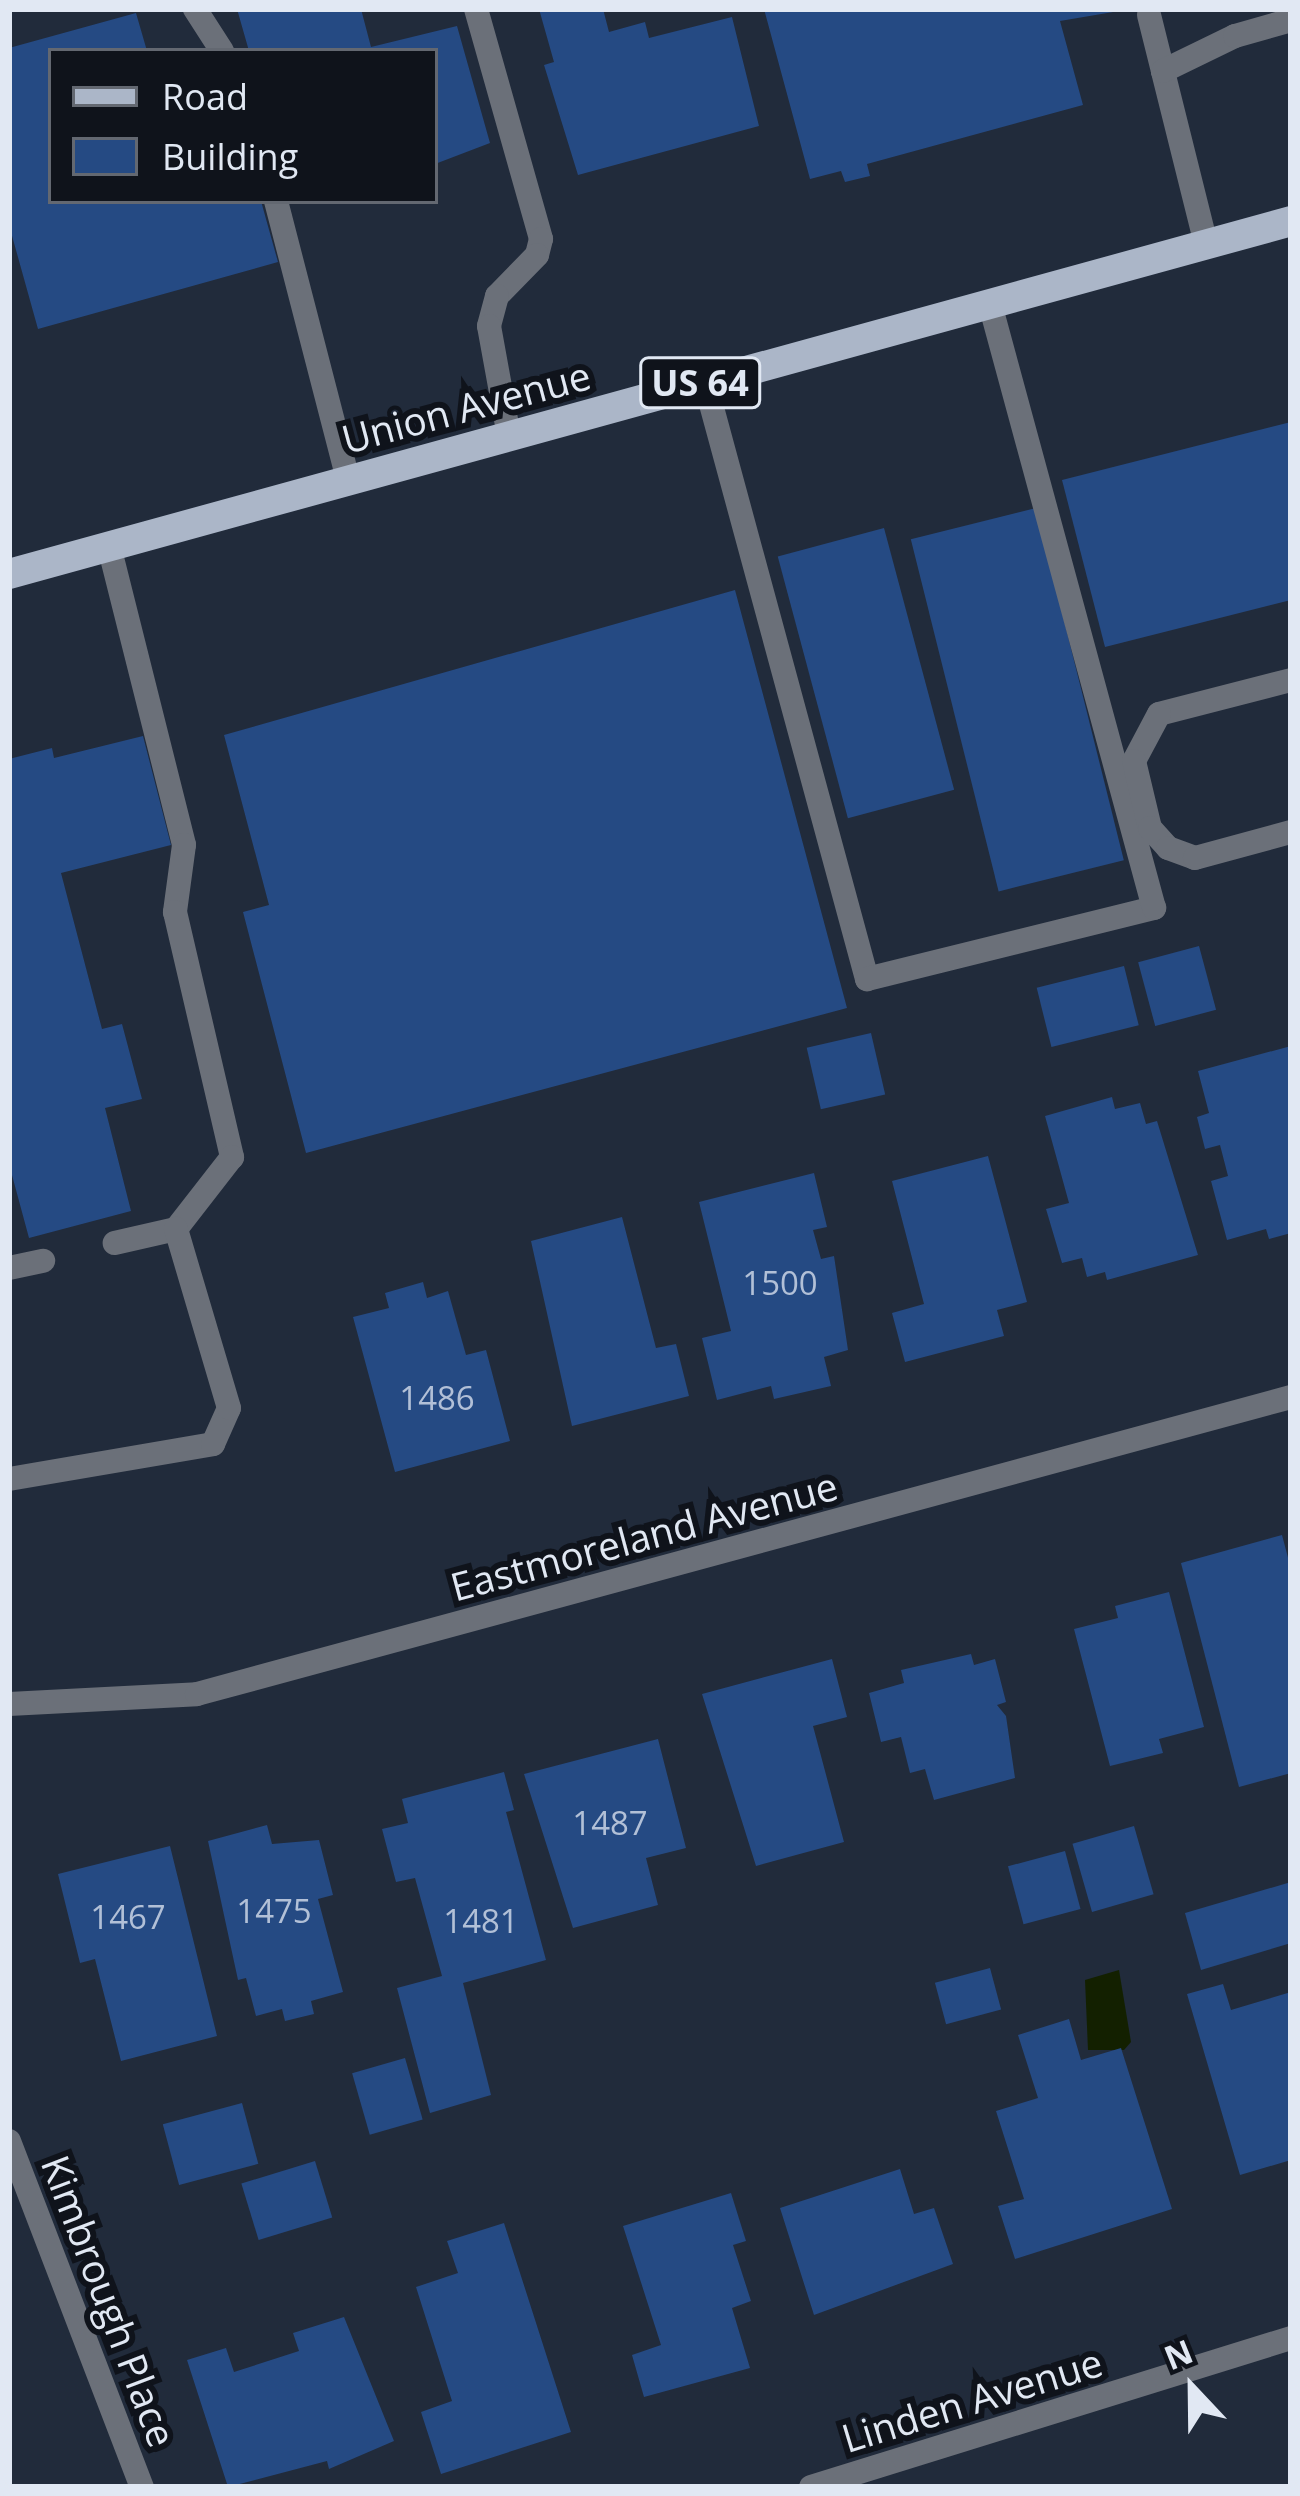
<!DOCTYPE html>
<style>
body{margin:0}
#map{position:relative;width:1300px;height:2496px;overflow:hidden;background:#212b3b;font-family:"Open Sans",sans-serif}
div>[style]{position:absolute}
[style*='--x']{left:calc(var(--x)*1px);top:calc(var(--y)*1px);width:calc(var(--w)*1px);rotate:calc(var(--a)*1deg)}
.water>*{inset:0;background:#132000}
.building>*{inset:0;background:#254a83;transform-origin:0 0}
.service>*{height:24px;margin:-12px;padding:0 12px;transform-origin:12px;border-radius:12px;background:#6b7079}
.minor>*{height:24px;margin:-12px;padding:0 12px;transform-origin:12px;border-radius:12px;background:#6b7079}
.primary>*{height:30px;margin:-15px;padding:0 15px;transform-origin:15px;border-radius:15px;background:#abb6c8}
span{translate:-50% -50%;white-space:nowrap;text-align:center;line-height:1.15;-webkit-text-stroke:12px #0f131b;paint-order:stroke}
.number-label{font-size:33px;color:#b2c0d7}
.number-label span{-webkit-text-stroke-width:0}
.shield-label span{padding:3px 9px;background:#0f131b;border:3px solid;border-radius:9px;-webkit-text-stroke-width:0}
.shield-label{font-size:36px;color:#e1e8f3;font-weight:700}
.street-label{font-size:39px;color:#e1e8f3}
.frame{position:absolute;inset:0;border:12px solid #e1e8f3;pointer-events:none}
.legend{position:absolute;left:48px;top:48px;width:390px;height:156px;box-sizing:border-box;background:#0f131b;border:3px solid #636871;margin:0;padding:15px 21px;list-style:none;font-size:36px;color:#e1e8f3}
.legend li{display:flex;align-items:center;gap:24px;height:60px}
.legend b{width:60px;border:3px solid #636871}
.north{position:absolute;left:1132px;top:2328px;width:120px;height:120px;-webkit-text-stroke:9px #0f131b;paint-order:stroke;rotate:338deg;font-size:33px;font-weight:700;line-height:48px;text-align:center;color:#e1e8f3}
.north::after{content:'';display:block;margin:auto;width:42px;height:54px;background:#e1e8f3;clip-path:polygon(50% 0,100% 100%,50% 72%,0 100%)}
</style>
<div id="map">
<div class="water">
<i style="clip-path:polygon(1119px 1970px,1131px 2042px,1124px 2050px,1088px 2050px,1085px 1980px)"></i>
</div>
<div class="building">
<i style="clip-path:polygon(237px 9px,361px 9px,371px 47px,457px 26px,490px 143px,435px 164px,435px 51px,249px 51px)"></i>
<i style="clip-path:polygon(539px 9px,603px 9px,609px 32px,645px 22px,649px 38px,732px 17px,759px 126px,578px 175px,544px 65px,554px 62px)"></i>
<i style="clip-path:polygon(764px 9px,1119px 9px,1119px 11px,1060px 21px,1083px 105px,867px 164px,870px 176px,845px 182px,841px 171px,810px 179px)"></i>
<i style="clip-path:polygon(136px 13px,147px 51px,51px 51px,51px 201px,261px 201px,278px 262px,38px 329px,9px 225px,9px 48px)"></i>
<i style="clip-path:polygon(1291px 422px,1291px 600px,1105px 647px,1062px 480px)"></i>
<i style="left:1036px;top:508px;width:363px;height:129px;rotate:76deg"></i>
<i style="left:884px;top:528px;width:271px;height:110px;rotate:75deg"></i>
<i style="clip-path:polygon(735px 590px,847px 1008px,306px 1153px,243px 912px,269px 905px,224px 735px)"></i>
<i style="clip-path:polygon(143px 736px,171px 845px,61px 873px,102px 1029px,122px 1024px,142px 1099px,105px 1108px,131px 1211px,29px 1238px,9px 1164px,9px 759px,52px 748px,54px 758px)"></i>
<i style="left:1199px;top:946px;width:66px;height:63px;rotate:75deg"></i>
<i style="left:1124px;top:966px;width:61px;height:90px;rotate:76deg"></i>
<i style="left:871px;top:1033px;width:63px;height:66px;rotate:77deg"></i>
<i style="clip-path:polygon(1291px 1046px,1291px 1233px,1269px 1239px,1266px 1229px,1227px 1240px,1211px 1181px,1228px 1176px,1220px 1145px,1205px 1149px,1197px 1117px,1209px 1113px,1198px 1071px)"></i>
<i style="clip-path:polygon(1112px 1097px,1115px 1109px,1140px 1103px,1146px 1124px,1157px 1121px,1198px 1255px,1107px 1280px,1105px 1272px,1087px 1277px,1082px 1258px,1062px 1263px,1046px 1209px,1069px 1203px,1045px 1116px)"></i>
<i style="clip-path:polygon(988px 1156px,1027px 1302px,997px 1310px,1004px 1336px,905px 1362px,892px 1313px,924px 1304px,892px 1181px)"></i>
<i style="clip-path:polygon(814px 1173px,827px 1227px,813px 1230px,821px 1259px,834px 1256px,848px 1350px,824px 1357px,831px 1386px,774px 1399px,771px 1386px,717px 1400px,702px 1338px,731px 1331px,699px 1202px)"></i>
<i style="clip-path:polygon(622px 1217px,656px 1348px,676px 1344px,689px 1396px,572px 1426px,531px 1241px)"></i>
<i style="clip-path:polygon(423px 1282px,427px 1298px,448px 1291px,466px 1355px,486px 1350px,510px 1441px,395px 1472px,353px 1317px,389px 1308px,385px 1293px)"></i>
<i style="clip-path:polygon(1282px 1535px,1291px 1569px,1291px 1773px,1239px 1787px,1181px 1563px)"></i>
<i style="clip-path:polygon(1169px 1592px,1204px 1727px,1159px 1739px,1163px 1753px,1110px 1766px,1074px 1629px,1118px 1618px,1115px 1606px)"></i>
<i style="clip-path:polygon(971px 1654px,974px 1665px,995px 1659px,1006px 1702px,997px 1705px,1006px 1716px,1015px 1778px,934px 1800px,925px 1769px,910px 1773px,901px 1737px,881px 1742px,869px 1693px,904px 1683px,901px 1670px)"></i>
<i style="clip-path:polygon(832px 1659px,847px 1717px,813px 1726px,844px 1842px,756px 1866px,702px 1694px)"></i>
<i style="clip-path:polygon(658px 1739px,686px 1848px,646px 1858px,658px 1905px,573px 1928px,524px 1774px)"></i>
<i style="clip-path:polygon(504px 1772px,514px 1810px,506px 1812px,546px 1960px,463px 1983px,491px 2095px,430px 2113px,397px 1988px,442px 1976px,415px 1878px,396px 1882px,382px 1829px,408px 1823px,402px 1799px)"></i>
<i style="clip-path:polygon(267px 1825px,272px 1844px,319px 1840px,333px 1895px,318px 1899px,343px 1992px,311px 2001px,314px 2014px,285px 2021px,282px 2009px,256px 2016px,246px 1978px,238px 1980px,208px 1841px)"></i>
<i style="left:1134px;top:1826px;width:71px;height:64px;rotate:74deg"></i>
<i style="clip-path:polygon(170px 1846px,217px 2036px,121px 2061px,95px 1959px,80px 1963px,58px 1874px)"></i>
<i style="left:1065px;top:1851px;width:60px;height:59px;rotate:75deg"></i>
<i style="clip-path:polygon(1291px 1882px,1291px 1943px,1201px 1970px,1185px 1913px)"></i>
<i style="left:990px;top:1968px;width:43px;height:57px;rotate:75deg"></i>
<i style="clip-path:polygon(1223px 1984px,1231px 2010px,1291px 1992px,1291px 2160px,1240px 2175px,1187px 1994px)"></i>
<i style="clip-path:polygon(1069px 2019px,1081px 2060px,1121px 2048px,1172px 2209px,1015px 2259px,998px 2206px,1024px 2199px,996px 2111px,1038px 2098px,1018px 2035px)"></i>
<i style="left:405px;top:2058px;width:64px;height:55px;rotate:74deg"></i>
<i style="left:242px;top:2103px;width:63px;height:82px;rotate:75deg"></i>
<i style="left:315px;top:2161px;width:59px;height:77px;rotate:73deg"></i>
<i style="clip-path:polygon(900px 2169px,914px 2214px,934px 2208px,953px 2264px,814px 2315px,780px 2208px)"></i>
<i style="clip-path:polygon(731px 2193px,746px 2241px,733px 2245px,751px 2301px,732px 2308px,750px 2368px,644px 2397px,632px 2355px,661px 2345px,623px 2226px)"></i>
<i style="clip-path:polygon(504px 2223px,571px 2432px,441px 2474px,421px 2412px,452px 2401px,416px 2287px,458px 2273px,447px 2241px)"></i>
<i style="clip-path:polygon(344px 2317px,394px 2441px,329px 2469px,327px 2461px,228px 2487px,187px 2360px,226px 2348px,234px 2372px,299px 2351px,293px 2333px)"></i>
</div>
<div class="service">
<i style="--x:195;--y:9;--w:50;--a:57.3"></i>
<i style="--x:476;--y:9;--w:239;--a:74.2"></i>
<i style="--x:541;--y:239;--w:16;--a:104"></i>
<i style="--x:537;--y:255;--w:57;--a:134.3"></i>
<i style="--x:497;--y:296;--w:31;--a:105"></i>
<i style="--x:489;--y:326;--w:112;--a:79.7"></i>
<i style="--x:1149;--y:15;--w:58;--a:76"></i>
<i style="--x:276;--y:201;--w:288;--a:75.5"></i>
<i style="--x:1206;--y:244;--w:178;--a:-104"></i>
<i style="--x:1163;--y:71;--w:80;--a:-25.9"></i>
<i style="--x:1235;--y:36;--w:58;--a:-15.9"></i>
<i style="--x:705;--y:382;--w:619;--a:74.82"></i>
<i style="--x:867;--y:979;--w:296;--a:-13.9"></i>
<i style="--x:1154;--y:908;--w:626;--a:-105.19"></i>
<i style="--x:109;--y:546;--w:308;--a:75.9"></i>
<i style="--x:184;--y:845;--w:68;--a:97.7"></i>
<i style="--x:175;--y:912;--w:252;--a:76.9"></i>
<i style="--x:232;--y:1157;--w:91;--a:127.9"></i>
<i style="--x:176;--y:1229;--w:63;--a:167.1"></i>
<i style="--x:1291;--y:680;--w:136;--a:165.6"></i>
<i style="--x:1159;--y:714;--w:53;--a:118"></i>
<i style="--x:1134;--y:761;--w:69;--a:76.6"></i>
<i style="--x:1150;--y:828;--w:27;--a:48"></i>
<i style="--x:1168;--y:848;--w:29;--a:20"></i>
<i style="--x:1195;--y:858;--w:99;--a:-15.2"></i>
<i style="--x:9;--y:1268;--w:35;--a:-12"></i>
<i style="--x:9;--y:1479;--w:207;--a:-9.7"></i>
<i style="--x:213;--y:1444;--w:39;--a:-66"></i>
<i style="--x:229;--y:1408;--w:187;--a:-106.5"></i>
</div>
<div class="minor">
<i style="--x:9;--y:1704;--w:188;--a:-3"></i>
<i style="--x:197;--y:1694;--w:1134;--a:-15.19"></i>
<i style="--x:9;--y:2141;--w:371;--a:69"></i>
<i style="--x:811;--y:2487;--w:503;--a:-17.25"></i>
</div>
<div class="primary">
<i style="--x:9;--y:574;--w:1330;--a:-15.39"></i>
</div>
<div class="number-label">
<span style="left:780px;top:1283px">1500</span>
<span style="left:437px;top:1398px">1486</span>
<span style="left:610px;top:1823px">1487</span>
<span style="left:274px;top:1911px">1475</span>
<span style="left:128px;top:1917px">1467</span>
<span style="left:481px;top:1921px">1481</span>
</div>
<div class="shield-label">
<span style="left:700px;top:383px">US 64</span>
</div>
<div class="street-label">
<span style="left:466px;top:407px;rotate:-15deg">Union Avenue</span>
<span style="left:644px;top:1536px;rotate:-15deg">Eastmoreland Avenue</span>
<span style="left:109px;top:2301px;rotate:69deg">Kimbrough Place</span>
<span style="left:972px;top:2400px;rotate:-17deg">Linden Avenue</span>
</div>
<div class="frame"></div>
<ul class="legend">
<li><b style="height:15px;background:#abb6c8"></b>Road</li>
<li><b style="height:33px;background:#254a83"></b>Building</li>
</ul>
<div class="north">N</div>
</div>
